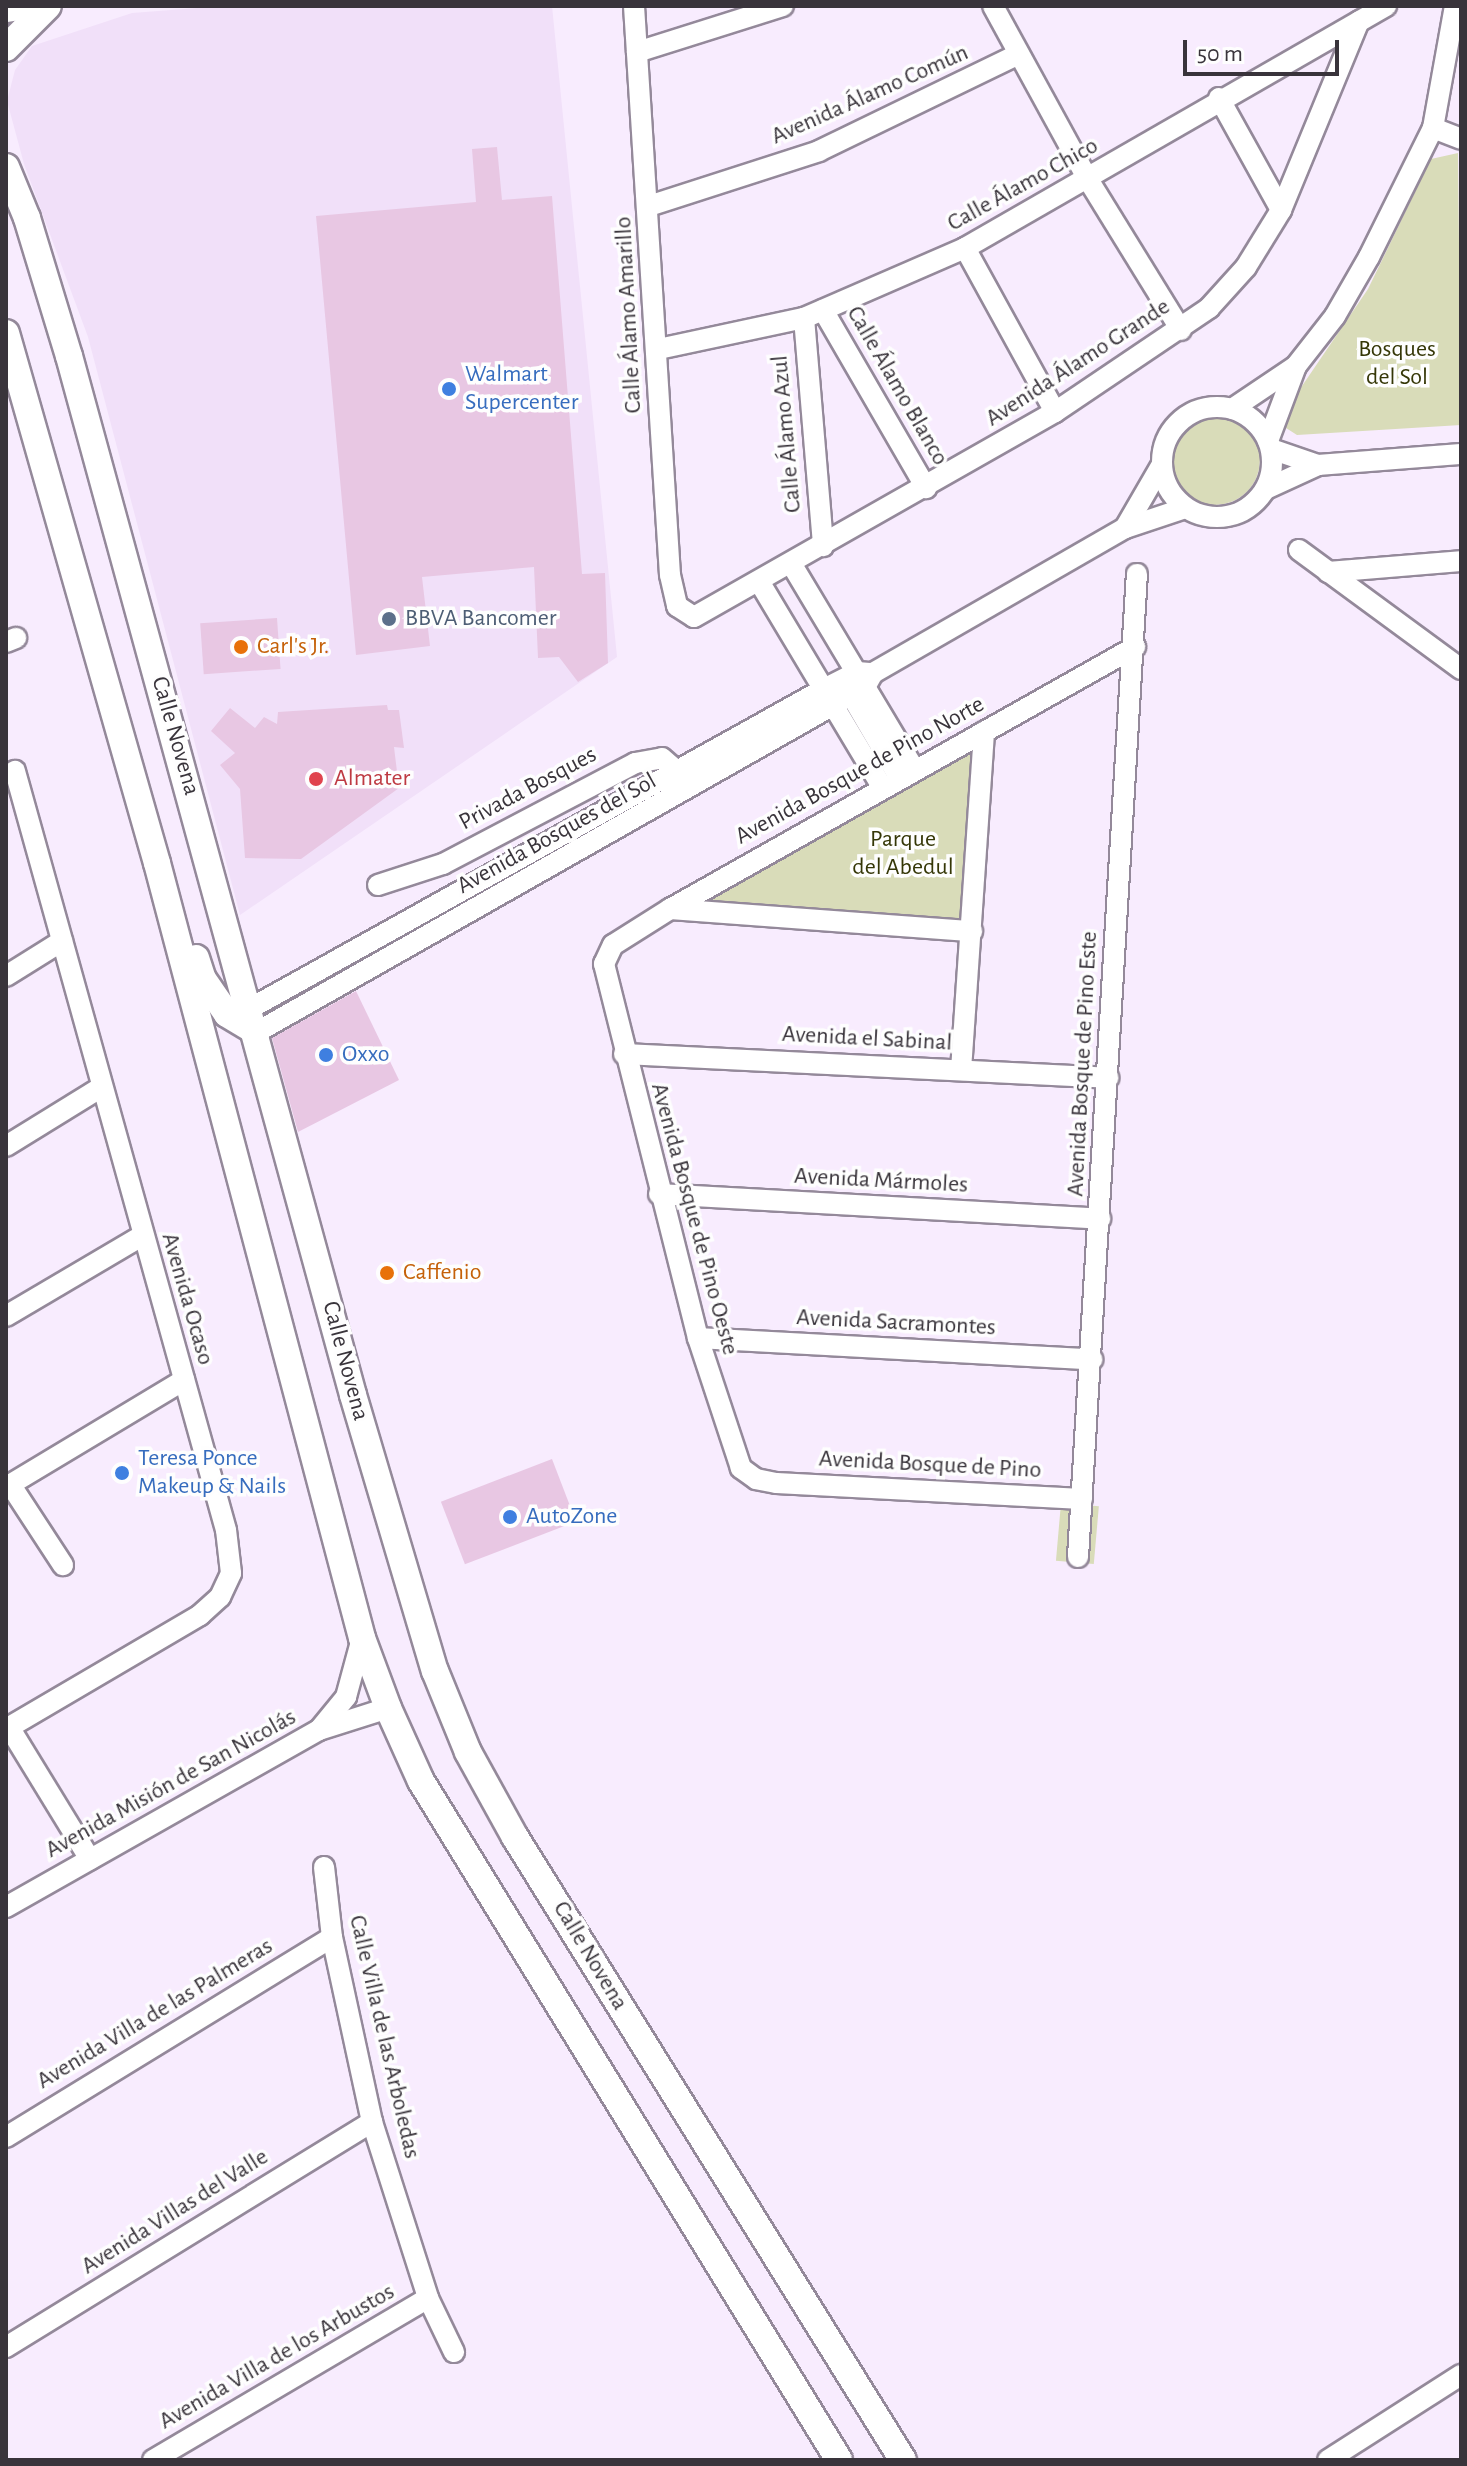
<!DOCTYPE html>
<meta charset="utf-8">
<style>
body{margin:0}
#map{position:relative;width:1467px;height:2466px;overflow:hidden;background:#f8ecfe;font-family:"Alegreya Sans",sans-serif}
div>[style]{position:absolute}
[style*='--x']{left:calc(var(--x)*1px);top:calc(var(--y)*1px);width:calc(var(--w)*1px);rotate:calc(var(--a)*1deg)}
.built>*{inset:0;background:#f1e0f9}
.green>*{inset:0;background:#d9dcb9;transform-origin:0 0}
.round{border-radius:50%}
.building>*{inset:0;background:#e8c7e3;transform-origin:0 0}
.roads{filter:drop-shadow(2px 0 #94899a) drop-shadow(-2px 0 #94899a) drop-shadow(0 2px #94899a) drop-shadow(0 -2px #94899a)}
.minor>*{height:20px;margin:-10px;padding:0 10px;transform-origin:10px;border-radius:10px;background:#fff}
.minor>.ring{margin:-10px;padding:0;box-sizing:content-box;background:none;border:20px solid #fff;border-radius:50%}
.major>*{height:26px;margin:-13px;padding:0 13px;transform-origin:13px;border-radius:13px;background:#fff}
.dots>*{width:22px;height:22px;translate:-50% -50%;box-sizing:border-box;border:4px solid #fefefe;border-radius:50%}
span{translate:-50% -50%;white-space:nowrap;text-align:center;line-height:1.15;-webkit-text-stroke:7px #fefefe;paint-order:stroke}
.street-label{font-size:24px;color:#39343b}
.park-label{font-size:24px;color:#353707}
.shop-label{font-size:24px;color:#366cbe}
.left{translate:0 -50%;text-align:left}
.service-label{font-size:24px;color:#4e5e75}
.food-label{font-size:24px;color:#c56008}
.health-label{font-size:24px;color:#be3a42}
.frame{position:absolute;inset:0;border:8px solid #39343b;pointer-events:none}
.scale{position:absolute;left:1183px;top:40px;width:156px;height:36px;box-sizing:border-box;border:4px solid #39343b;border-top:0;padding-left:10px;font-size:24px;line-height:28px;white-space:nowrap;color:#39343b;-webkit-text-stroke:6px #fefefe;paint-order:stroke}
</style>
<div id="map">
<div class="built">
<i style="clip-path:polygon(223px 6px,552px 6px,617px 657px,240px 915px,88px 337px,24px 164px,7px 101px,15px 70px,32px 46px,132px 13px)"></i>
</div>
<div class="green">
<i style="clip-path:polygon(1458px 153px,1461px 425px,1297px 435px,1286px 428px,1287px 408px,1368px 289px,1431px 159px)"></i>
<i class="round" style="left:1170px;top:415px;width:90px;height:90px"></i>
<i style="clip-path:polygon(974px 737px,966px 922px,686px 906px)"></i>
<i style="left:1061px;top:1503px;width:38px;height:58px;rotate:5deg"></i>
</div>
<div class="building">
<i style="clip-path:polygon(497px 147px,502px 200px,552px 196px,582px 574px,605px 573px,608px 663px,578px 682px,559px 657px,538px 658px,534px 567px,422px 577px,430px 646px,356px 655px,316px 216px,476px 202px,472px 149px)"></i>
<i style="left:277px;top:618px;width:51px;height:77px;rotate:86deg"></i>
<i style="clip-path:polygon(387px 705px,388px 710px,399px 710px,404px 748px,394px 747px,399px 788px,301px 859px,245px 858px,240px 789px,220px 765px,235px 753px,211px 731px,230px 708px,255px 728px,264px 717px,277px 724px,278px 712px)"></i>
<i style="clip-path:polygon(356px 991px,399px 1080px,298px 1132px,272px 1038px)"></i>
<i style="left:552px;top:1459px;width:67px;height:119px;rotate:69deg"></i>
</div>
<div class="roads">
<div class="minor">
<i style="--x:634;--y:6;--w:570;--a:86.38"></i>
<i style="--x:670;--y:575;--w:32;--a:77"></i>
<i style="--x:677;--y:606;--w:20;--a:33"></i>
<i style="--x:694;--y:617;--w:415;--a:-29.6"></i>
<i style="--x:1055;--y:412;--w:186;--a:-34"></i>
<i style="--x:1209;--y:308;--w:55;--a:-47.9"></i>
<i style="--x:1246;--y:267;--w:67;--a:-58.4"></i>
<i style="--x:1281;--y:210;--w:204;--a:-67.6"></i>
<i style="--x:993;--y:6;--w:200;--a:61.3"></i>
<i style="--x:1089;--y:181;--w:175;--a:58.3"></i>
<i style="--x:6;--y:12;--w:37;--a:-9"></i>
<i style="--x:637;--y:52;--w:153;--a:-17.5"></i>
<i style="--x:1219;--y:98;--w:128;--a:61"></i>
<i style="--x:1433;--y:128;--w:30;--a:21"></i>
<i style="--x:649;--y:206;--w:179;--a:-17.9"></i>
<i style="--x:819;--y:151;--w:222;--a:-25.9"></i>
<i style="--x:965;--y:248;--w:187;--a:61.2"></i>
<i style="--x:823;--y:310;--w:206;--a:59.9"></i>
<i style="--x:804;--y:318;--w:229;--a:85.2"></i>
<i style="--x:659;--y:349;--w:148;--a:-12.1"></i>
<i style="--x:804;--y:318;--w:176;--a:-23.5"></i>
<i style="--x:965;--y:248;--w:486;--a:-29.9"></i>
<i class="ring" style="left:1162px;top:407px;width:90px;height:90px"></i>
<i style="--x:1232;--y:409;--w:77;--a:-33.9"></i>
<i style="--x:1268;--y:441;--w:80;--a:-69.5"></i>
<i style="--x:1296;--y:366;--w:63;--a:-52"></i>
<i style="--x:1335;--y:316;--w:68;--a:-60"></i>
<i style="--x:1369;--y:257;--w:144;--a:-63.6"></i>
<i style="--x:1433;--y:128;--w:124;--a:-79.8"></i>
<i style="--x:1271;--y:449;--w:50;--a:18.8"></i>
<i style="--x:1266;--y:489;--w:57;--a:-24.8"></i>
<i style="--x:1318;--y:465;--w:143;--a:-4.4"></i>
<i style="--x:1125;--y:528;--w:72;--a:-59.9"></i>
<i style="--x:1299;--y:550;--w:201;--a:36.3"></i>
<i style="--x:792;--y:565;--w:238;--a:59.1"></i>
<i style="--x:1328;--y:572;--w:133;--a:-4.7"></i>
<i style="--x:760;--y:583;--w:238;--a:59.1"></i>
<i style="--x:6;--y:642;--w:11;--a:-22"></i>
<i style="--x:851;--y:695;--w:95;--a:59.7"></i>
<i style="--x:378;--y:885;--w:68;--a:-17.9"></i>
<i style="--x:443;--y:864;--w:217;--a:-27.7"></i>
<i style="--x:635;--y:763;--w:27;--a:-10"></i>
<i style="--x:662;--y:758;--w:30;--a:41"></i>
<i style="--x:670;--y:909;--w:303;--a:4.2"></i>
<i style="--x:6;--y:976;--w:66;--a:-32"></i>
<i style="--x:251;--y:1008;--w:656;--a:-29.11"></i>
<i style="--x:824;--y:689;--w:37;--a:-27"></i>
<i style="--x:857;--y:672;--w:16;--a:4"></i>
<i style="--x:873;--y:673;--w:291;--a:-29.9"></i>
<i style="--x:1125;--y:528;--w:63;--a:-18.4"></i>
<i style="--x:257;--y:1032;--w:699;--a:-29.57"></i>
<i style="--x:865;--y:687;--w:16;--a:-60"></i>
<i style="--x:624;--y:1054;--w:485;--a:2.8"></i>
<i style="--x:961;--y:1070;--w:339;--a:-86.1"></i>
<i style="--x:6;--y:1146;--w:110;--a:-31.7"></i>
<i style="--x:659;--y:1194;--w:442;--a:3.2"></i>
<i style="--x:6;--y:1316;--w:158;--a:-30.5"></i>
<i style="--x:698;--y:1338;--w:395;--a:3.1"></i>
<i style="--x:10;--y:1484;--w:97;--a:56.8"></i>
<i style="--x:6;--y:1487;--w:208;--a:-31"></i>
<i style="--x:1082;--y:1499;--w:306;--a:-177"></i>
<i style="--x:776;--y:1483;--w:20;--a:-169"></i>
<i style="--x:756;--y:1479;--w:19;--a:-144"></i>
<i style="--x:741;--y:1468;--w:137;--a:-108.3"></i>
<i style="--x:698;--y:1338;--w:386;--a:-104.1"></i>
<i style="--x:604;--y:964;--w:21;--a:-65"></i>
<i style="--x:613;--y:945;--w:67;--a:-32.3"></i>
<i style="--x:670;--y:909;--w:534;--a:-29.4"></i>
<i style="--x:1078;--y:1557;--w:985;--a:-86.57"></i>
<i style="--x:9;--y:1727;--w:155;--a:58.5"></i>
<i style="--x:6;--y:1729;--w:225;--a:-30.4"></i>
<i style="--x:200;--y:1615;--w:27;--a:-42"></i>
<i style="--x:220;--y:1597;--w:26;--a:-65"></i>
<i style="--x:231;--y:1573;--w:43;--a:-96.6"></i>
<i style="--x:226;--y:1530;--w:788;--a:-105.54"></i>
<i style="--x:319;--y:1730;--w:43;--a:-50.7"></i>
<i style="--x:346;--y:1697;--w:61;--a:-74.8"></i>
<i style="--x:324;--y:1867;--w:70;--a:83.5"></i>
<i style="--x:332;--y:1937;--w:189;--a:77.8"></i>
<i style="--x:372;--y:2122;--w:185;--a:72.3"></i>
<i style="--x:428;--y:2298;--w:60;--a:64.3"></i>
<i style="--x:6;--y:1907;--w:360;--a:-29.5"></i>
<i style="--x:319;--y:1730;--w:72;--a:-17.7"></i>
<i style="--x:6;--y:2137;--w:382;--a:-31.5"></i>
<i style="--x:6;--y:2347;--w:430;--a:-31.6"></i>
<i style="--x:153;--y:2460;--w:319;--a:-30.5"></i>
<i style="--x:1328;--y:2460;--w:158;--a:-32.6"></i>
</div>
<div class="major">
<i style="--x:6;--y:48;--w:59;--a:-45"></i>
<i style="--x:6;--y:167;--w:55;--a:67.6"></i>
<i style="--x:27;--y:218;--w:144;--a:73.1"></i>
<i style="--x:69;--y:356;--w:1077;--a:74.71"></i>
<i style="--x:353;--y:1395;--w:288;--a:73.5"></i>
<i style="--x:435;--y:1671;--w:87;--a:67.8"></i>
<i style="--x:468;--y:1752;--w:97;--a:61.1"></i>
<i style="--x:515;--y:1837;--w:734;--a:58.09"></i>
<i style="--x:6;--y:333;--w:551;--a:74.1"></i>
<i style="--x:157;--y:863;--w:802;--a:75.18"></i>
<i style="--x:362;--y:1638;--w:75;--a:69.6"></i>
<i style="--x:388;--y:1708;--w:80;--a:65.7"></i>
<i style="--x:421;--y:1781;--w:797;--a:58.38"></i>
<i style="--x:196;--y:958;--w:22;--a:72"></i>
<i style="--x:203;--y:979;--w:42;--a:55.6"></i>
<i style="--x:227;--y:1014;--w:35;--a:31"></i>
</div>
</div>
<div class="dots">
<i style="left:449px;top:389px;background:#3f7fe0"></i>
<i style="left:389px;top:619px;background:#5c6f8a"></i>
<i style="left:241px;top:647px;background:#e8710a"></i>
<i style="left:316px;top:779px;background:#e0444e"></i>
<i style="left:326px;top:1055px;background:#3f7fe0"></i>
<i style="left:387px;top:1273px;background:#e8710a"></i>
<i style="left:122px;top:1473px;background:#3f7fe0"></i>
<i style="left:510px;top:1517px;background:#3f7fe0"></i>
</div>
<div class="street-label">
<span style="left:870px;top:95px;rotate:-24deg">Avenida Álamo Común</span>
<span style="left:1023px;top:185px;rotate:-29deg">Calle Álamo Chico</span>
<span style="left:629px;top:315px;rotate:-93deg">Calle Álamo Amarillo</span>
<span style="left:1078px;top:363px;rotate:-33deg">Avenida Álamo Grande</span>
<span style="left:897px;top:386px;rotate:60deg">Calle Álamo Blanco</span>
<span style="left:787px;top:434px;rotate:-95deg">Calle Álamo Azul</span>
<span style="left:175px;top:736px;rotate:74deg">Calle Novena</span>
<span style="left:860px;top:771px;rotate:-29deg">Avenida Bosque de Pino Norte</span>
<span style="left:528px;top:789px;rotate:-28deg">Privada Bosques</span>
<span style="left:557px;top:834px;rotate:-29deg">Avenida Bosques del Sol</span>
<span style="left:867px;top:1039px;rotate:3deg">Avenida el Sabinal</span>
<span style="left:1083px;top:1064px;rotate:-87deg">Avenida Bosque de Pino Este</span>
<span style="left:881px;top:1181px;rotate:3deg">Avenida Mármoles</span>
<span style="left:694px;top:1219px;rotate:75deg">Avenida Bosque de Pino Oeste</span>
<span style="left:187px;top:1299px;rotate:74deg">Avenida Ocaso</span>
<span style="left:896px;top:1323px;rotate:3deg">Avenida Sacramontes</span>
<span style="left:345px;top:1361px;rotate:75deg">Calle Novena</span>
<span style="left:930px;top:1465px;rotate:3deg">Avenida Bosque de Pino</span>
<span style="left:171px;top:1784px;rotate:-29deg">Avenida Misión de San Nicolás</span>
<span style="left:590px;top:1956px;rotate:59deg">Calle Novena</span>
<span style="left:155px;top:2014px;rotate:-31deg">Avenida Villa de las Palmeras</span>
<span style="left:384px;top:2037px;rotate:77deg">Calle Villa de las Arboledas</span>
<span style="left:175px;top:2212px;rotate:-32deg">Avenida Villas del Valle</span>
<span style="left:277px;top:2357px;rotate:-30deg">Avenida Villa de los Arbustos</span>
</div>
<div class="park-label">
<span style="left:1397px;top:364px">Bosques<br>del Sol</span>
<span style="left:903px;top:854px">Parque<br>del Abedul</span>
</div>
<div class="shop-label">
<span class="left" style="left:465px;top:389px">Walmart<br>Supercenter</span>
<span class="left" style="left:342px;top:1055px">Oxxo</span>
<span class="left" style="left:138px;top:1473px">Teresa Ponce<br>Makeup &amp; Nails</span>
<span class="left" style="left:526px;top:1517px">AutoZone</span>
</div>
<div class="service-label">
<span class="left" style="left:405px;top:619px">BBVA Bancomer</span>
</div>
<div class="food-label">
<span class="left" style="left:257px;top:647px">Carl's Jr.</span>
<span class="left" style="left:403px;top:1273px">Caffenio</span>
</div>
<div class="health-label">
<span class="left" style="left:334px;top:779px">Almater</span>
</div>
<div class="frame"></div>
<div class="scale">50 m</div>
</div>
